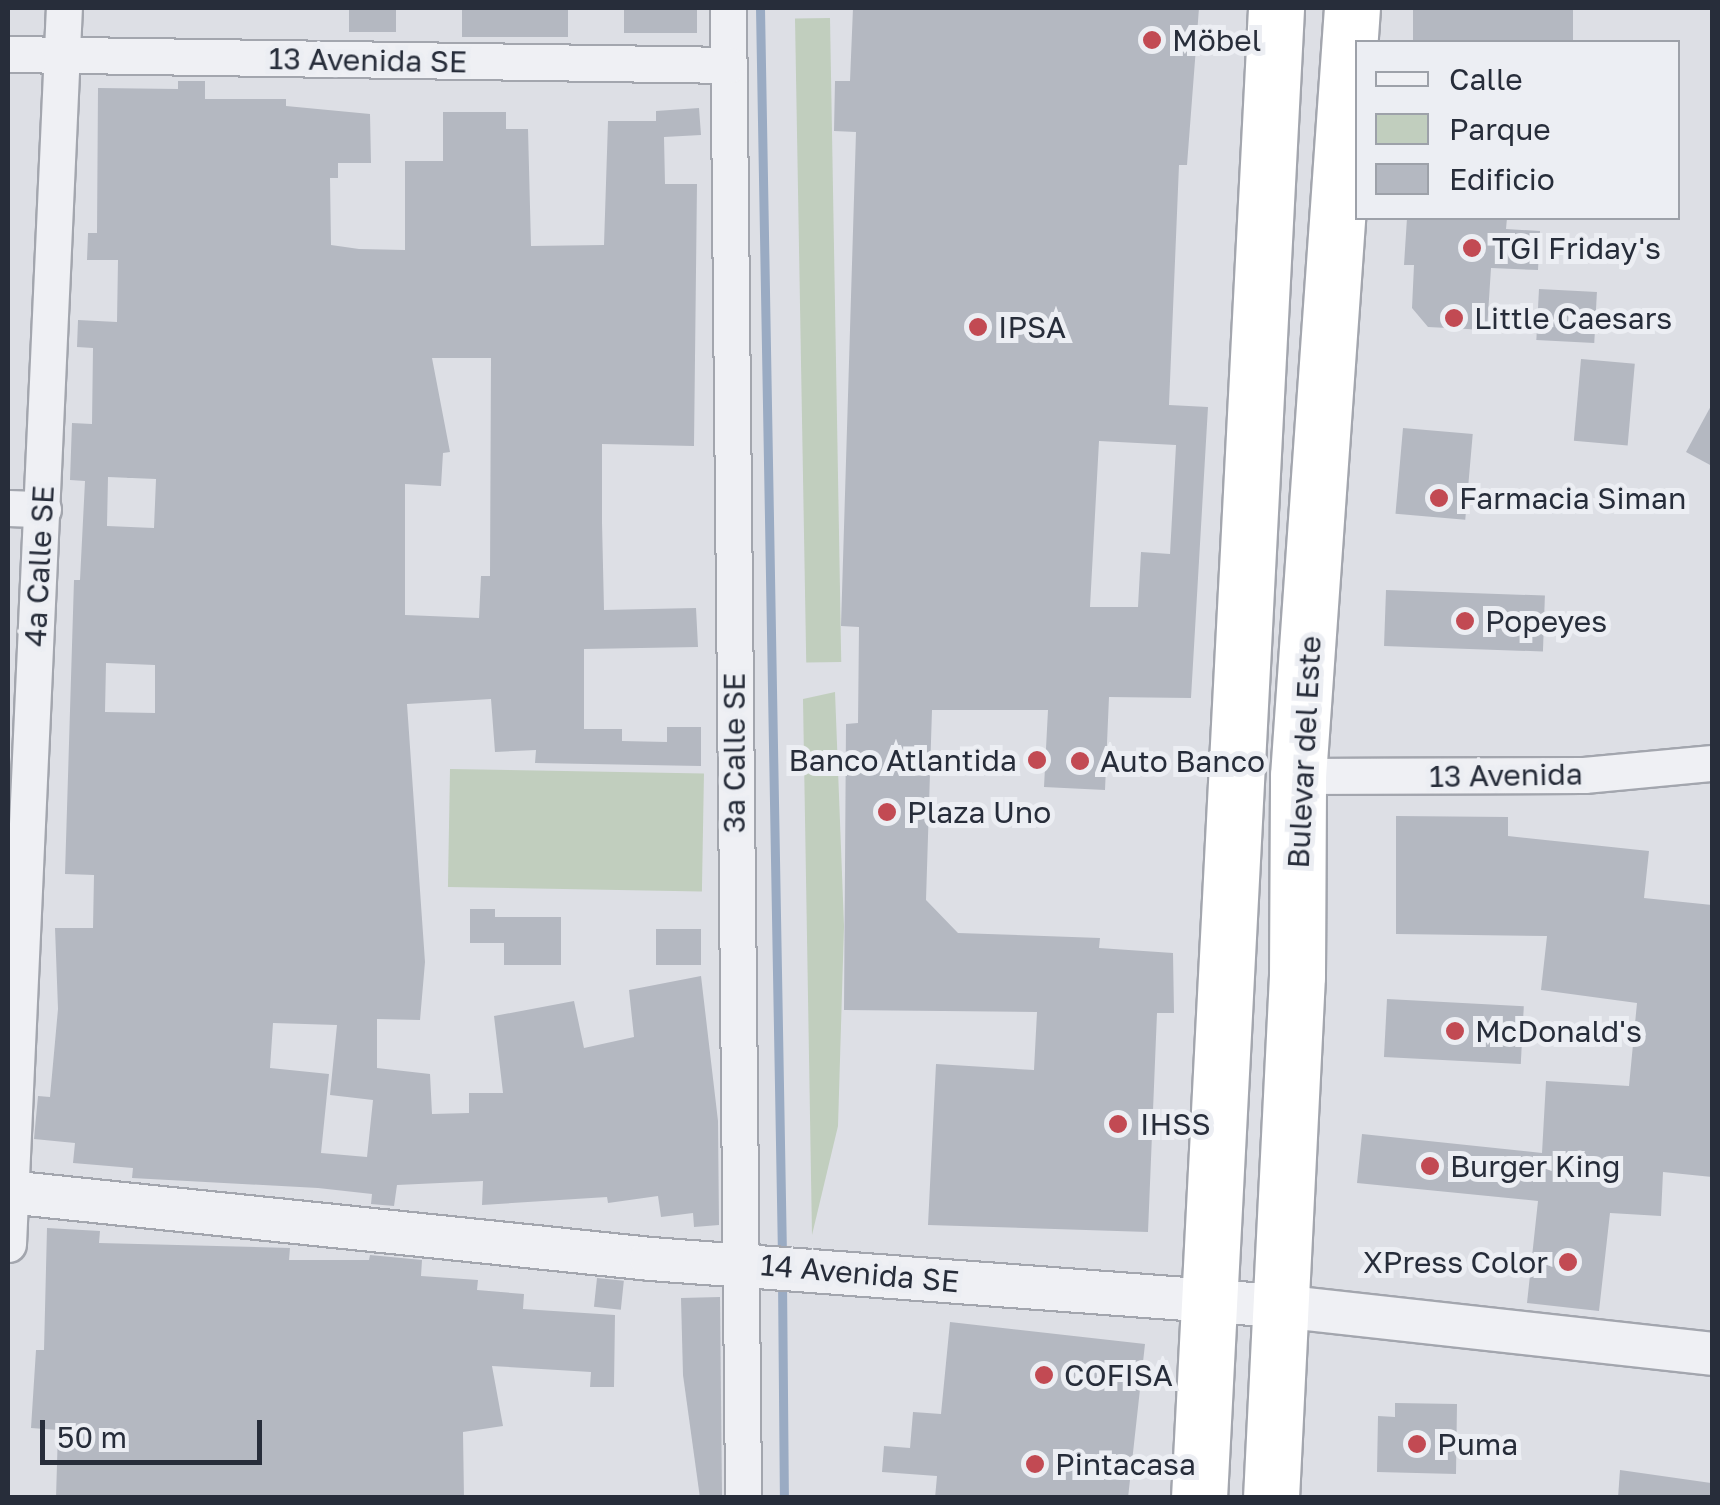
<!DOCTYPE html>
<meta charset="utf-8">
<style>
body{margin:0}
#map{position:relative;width:1720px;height:1505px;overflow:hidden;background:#dddfe5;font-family:"Golos Text",sans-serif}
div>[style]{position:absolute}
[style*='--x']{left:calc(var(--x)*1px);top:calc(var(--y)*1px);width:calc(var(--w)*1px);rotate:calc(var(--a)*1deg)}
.green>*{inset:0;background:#c1cebe;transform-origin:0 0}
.stream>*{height:9px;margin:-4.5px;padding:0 4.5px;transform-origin:4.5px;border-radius:4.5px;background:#9aabc3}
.building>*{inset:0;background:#b4b8c1;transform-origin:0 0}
.roads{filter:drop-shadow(2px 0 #a3a6ae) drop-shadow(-2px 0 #a3a6ae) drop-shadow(0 2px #a3a6ae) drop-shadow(0 -2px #a3a6ae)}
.minor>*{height:35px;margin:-17.5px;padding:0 17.5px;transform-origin:17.5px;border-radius:17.5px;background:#eff0f4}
.tertiary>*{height:42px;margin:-21px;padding:0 21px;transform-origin:21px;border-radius:21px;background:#eff0f4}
.trunk>*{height:55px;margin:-27.5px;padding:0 27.5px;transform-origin:27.5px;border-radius:27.5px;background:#fff}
.dots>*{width:28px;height:28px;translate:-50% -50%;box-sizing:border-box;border:5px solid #eceef3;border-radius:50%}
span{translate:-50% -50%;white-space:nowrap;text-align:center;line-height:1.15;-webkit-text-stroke:10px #eceef3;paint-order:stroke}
.poi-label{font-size:30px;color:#272d3a}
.left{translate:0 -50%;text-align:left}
.right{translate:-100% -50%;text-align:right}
.street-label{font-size:30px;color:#272d3a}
.frame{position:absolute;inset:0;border:10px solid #272d3a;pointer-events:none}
.legend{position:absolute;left:1355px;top:40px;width:325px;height:180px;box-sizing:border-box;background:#eceef3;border:2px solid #9da1a9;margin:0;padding:12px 18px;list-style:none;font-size:30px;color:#272d3a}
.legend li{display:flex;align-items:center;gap:20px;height:50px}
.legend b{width:50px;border:2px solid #9da1a9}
.scale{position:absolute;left:40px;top:1420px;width:222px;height:45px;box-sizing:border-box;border:5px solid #272d3a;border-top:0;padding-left:12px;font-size:30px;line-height:35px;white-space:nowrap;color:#272d3a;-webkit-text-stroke:8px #eceef3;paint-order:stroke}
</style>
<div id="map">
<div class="green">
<i style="left:830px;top:18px;width:644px;height:35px;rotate:89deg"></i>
<i style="clip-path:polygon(835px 692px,844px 926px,838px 1126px,812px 1235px,803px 699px)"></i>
<i style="left:450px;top:769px;width:254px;height:118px;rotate:1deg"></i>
</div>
<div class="stream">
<i style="--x:760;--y:8;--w:1250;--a:88.99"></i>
<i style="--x:782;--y:1279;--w:219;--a:89.5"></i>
</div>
<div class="building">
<i style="left:349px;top:8px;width:47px;height:24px"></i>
<i style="left:462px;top:8px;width:106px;height:29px"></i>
<i style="left:624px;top:8px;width:73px;height:25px"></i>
<i style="clip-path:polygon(evenodd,853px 8px,1199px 8px,1187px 165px,1179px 165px,1169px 405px,1208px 407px,1191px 698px,1109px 697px,1105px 790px,1044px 787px,1048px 710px,932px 710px,926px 900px,958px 933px,1100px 938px,1099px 948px,1173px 953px,1174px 1013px,1157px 1013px,1148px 1232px,928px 1225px,936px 1064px,1034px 1070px,1037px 1012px,844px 1010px,846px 724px,858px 723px,859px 627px,841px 626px,856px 132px,834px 131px,835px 81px,850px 81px,853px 8px,1099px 441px,1176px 445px,1170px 554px,1141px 552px,1138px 607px,1090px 607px,1099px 441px)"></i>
<i style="left:1413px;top:8px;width:160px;height:34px"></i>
<i style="clip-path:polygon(evenodd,178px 81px,205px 81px,205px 99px,286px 99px,286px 106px,370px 114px,371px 163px,338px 163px,338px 178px,330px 178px,331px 245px,359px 249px,405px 250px,405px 161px,443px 161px,443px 112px,506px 112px,506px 129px,528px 129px,531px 246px,604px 245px,608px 121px,656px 121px,656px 111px,699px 108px,701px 135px,664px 137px,665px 184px,697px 184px,694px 446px,602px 444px,602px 522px,604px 610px,696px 608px,698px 647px,584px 649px,584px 729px,622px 729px,622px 741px,667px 742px,667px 727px,701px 727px,701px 766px,535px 763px,536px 750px,495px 752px,491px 699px,407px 704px,425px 962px,420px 1020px,377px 1019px,377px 1068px,430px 1074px,432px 1114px,469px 1113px,469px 1093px,503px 1093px,494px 1016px,574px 1001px,584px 1048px,634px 1037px,629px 990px,701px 976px,718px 1121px,719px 1225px,694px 1227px,693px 1213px,661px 1217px,658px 1196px,608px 1203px,607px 1197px,482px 1205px,483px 1181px,397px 1185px,394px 1206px,371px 1204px,372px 1194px,318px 1188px,132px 1178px,133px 1168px,73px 1163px,75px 1143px,34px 1139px,38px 1096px,50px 1097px,58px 1009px,55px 928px,93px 928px,94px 875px,65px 874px,74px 580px,80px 580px,85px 481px,70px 480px,72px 423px,92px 424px,93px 348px,77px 347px,78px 320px,117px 322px,118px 260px,87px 260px,88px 233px,97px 233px,98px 88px,178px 89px,178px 81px,432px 358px,491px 358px,490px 576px,481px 576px,479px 618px,405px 615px,405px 484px,441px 486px,443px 453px,450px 452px,432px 358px,178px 81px,108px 477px,156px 479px,154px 528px,107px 526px,108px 477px,178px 81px,106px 663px,155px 665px,155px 713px,105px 712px,106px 663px,178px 81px,273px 1023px,337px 1025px,330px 1095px,373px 1100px,367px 1157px,321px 1153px,329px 1074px,270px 1068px,273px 1023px)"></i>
<i style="clip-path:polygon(1407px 218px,1507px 218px,1506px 229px,1540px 231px,1538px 270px,1491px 268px,1487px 330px,1428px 327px,1412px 308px,1414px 265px,1404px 265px)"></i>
<i style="left:1539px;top:289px;width:58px;height:51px;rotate:3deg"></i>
<i style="left:1581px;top:359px;width:54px;height:82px;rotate:5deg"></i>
<i style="clip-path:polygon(1712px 404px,1712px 466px,1686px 452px)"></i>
<i style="left:1403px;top:428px;width:70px;height:86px;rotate:5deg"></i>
<i style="left:1386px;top:590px;width:159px;height:56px;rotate:2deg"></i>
<i style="clip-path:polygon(1396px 816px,1508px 817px,1508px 836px,1649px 851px,1644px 898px,1712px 905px,1712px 1177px,1663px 1172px,1661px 1216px,1610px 1213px,1599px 1311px,1527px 1303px,1538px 1201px,1357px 1183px,1362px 1134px,1542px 1153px,1546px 1081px,1629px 1086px,1637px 1003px,1541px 990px,1547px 936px,1396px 934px)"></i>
<i style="clip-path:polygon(470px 909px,495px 909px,495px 917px,561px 917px,561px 965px,504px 965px,504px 943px,470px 943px)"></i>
<i style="left:656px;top:929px;width:45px;height:36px"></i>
<i style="left:1387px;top:999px;width:137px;height:58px;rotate:3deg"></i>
<i style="clip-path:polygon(47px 1228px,100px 1231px,99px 1243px,290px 1248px,289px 1260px,369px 1260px,370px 1255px,422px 1260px,421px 1276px,478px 1280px,477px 1290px,524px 1294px,523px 1309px,615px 1315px,614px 1387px,590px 1387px,591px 1372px,492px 1366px,503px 1426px,463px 1432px,464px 1498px,56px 1498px,58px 1430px,31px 1428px,36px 1350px,44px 1350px)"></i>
<i style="left:597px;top:1278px;width:27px;height:29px;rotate:6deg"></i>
<i style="clip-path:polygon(720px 1297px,722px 1498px,700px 1498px,683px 1375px,681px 1298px)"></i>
<i style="clip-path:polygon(950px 1322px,1145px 1344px,1128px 1498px,935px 1498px,937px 1476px,882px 1472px,884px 1446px,910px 1448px,913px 1412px,941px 1414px)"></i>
<i style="clip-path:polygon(1395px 1403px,1457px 1404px,1456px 1474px,1377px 1472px,1378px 1416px,1395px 1417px)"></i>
<i style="clip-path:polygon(1620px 1470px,1711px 1483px,1710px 1498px,1618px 1498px)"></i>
</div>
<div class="roads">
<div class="minor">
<i style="--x:728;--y:8;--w:1490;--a:89.42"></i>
<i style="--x:8;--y:54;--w:721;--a:0.87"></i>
<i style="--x:8;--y:508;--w:35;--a:2"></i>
<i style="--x:1298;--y:776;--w:286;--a:-0.2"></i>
<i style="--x:1584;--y:775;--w:129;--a:-5.4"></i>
<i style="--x:8;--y:1244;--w:1237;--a:-87.41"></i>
</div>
<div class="tertiary">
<i style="--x:8;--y:1192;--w:646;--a:5.95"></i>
<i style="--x:651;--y:1259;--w:630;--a:4.28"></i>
<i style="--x:1279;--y:1306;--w:436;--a:6.3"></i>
</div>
<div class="trunk">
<i style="--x:1199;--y:1498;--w:1492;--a:-87.04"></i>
<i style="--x:1271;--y:1498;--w:523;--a:-87.15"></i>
<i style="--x:1297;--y:976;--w:200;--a:-89.7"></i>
<i style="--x:1298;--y:776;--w:770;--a:-85.98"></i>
</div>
</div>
<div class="dots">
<i style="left:1152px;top:40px;background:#c24a53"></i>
<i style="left:1472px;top:248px;background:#c24a53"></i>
<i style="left:1454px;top:318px;background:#c24a53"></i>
<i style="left:978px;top:327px;background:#c24a53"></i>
<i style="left:1439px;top:498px;background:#c24a53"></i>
<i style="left:1465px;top:621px;background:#c24a53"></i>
<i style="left:1037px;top:760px;background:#c24a53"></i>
<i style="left:1080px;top:761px;background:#c24a53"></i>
<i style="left:887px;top:812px;background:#c24a53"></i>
<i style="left:1455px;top:1031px;background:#c24a53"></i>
<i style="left:1118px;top:1124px;background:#c24a53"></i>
<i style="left:1430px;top:1166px;background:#c24a53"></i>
<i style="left:1568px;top:1262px;background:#c24a53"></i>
<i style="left:1044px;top:1375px;background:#c24a53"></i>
<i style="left:1417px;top:1444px;background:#c24a53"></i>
<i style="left:1035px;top:1464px;background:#c24a53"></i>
</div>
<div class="poi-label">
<span class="left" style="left:1172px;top:40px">Möbel</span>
<span class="left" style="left:1492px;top:248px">TGI Friday's</span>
<span class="left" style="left:1474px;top:318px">Little Caesars</span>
<span class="left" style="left:998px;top:327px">IPSA</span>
<span class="left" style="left:1459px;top:498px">Farmacia Siman</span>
<span class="left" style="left:1485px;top:621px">Popeyes</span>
<span class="right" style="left:1017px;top:760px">Banco Atlantida</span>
<span class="left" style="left:1100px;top:761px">Auto Banco</span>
<span class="left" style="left:907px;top:812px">Plaza Uno</span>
<span class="left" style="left:1475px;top:1031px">McDonald's</span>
<span class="left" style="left:1140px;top:1124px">IHSS</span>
<span class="left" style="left:1450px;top:1166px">Burger King</span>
<span class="right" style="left:1548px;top:1262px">XPress Color</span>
<span class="left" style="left:1064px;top:1375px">COFISA</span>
<span class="left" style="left:1437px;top:1444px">Puma</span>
<span class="left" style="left:1055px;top:1464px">Pintacasa</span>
</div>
<div class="street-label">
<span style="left:368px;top:60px;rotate:1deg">13 Avenida SE</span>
<span style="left:39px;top:566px;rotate:-87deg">4a Calle SE</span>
<span style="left:1304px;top:752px;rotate:-87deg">Bulevar del Este</span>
<span style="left:734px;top:753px;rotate:-90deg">3a Calle SE</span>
<span style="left:1506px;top:775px;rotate:-1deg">13 Avenida</span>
<span style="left:860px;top:1273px;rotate:5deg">14 Avenida SE</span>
</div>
<div class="frame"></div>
<ul class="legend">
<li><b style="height:12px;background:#eff0f4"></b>Calle</li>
<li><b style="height:28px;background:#c1cebe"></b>Parque</li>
<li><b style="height:28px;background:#b4b8c1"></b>Edificio</li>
</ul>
<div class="scale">50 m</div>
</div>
